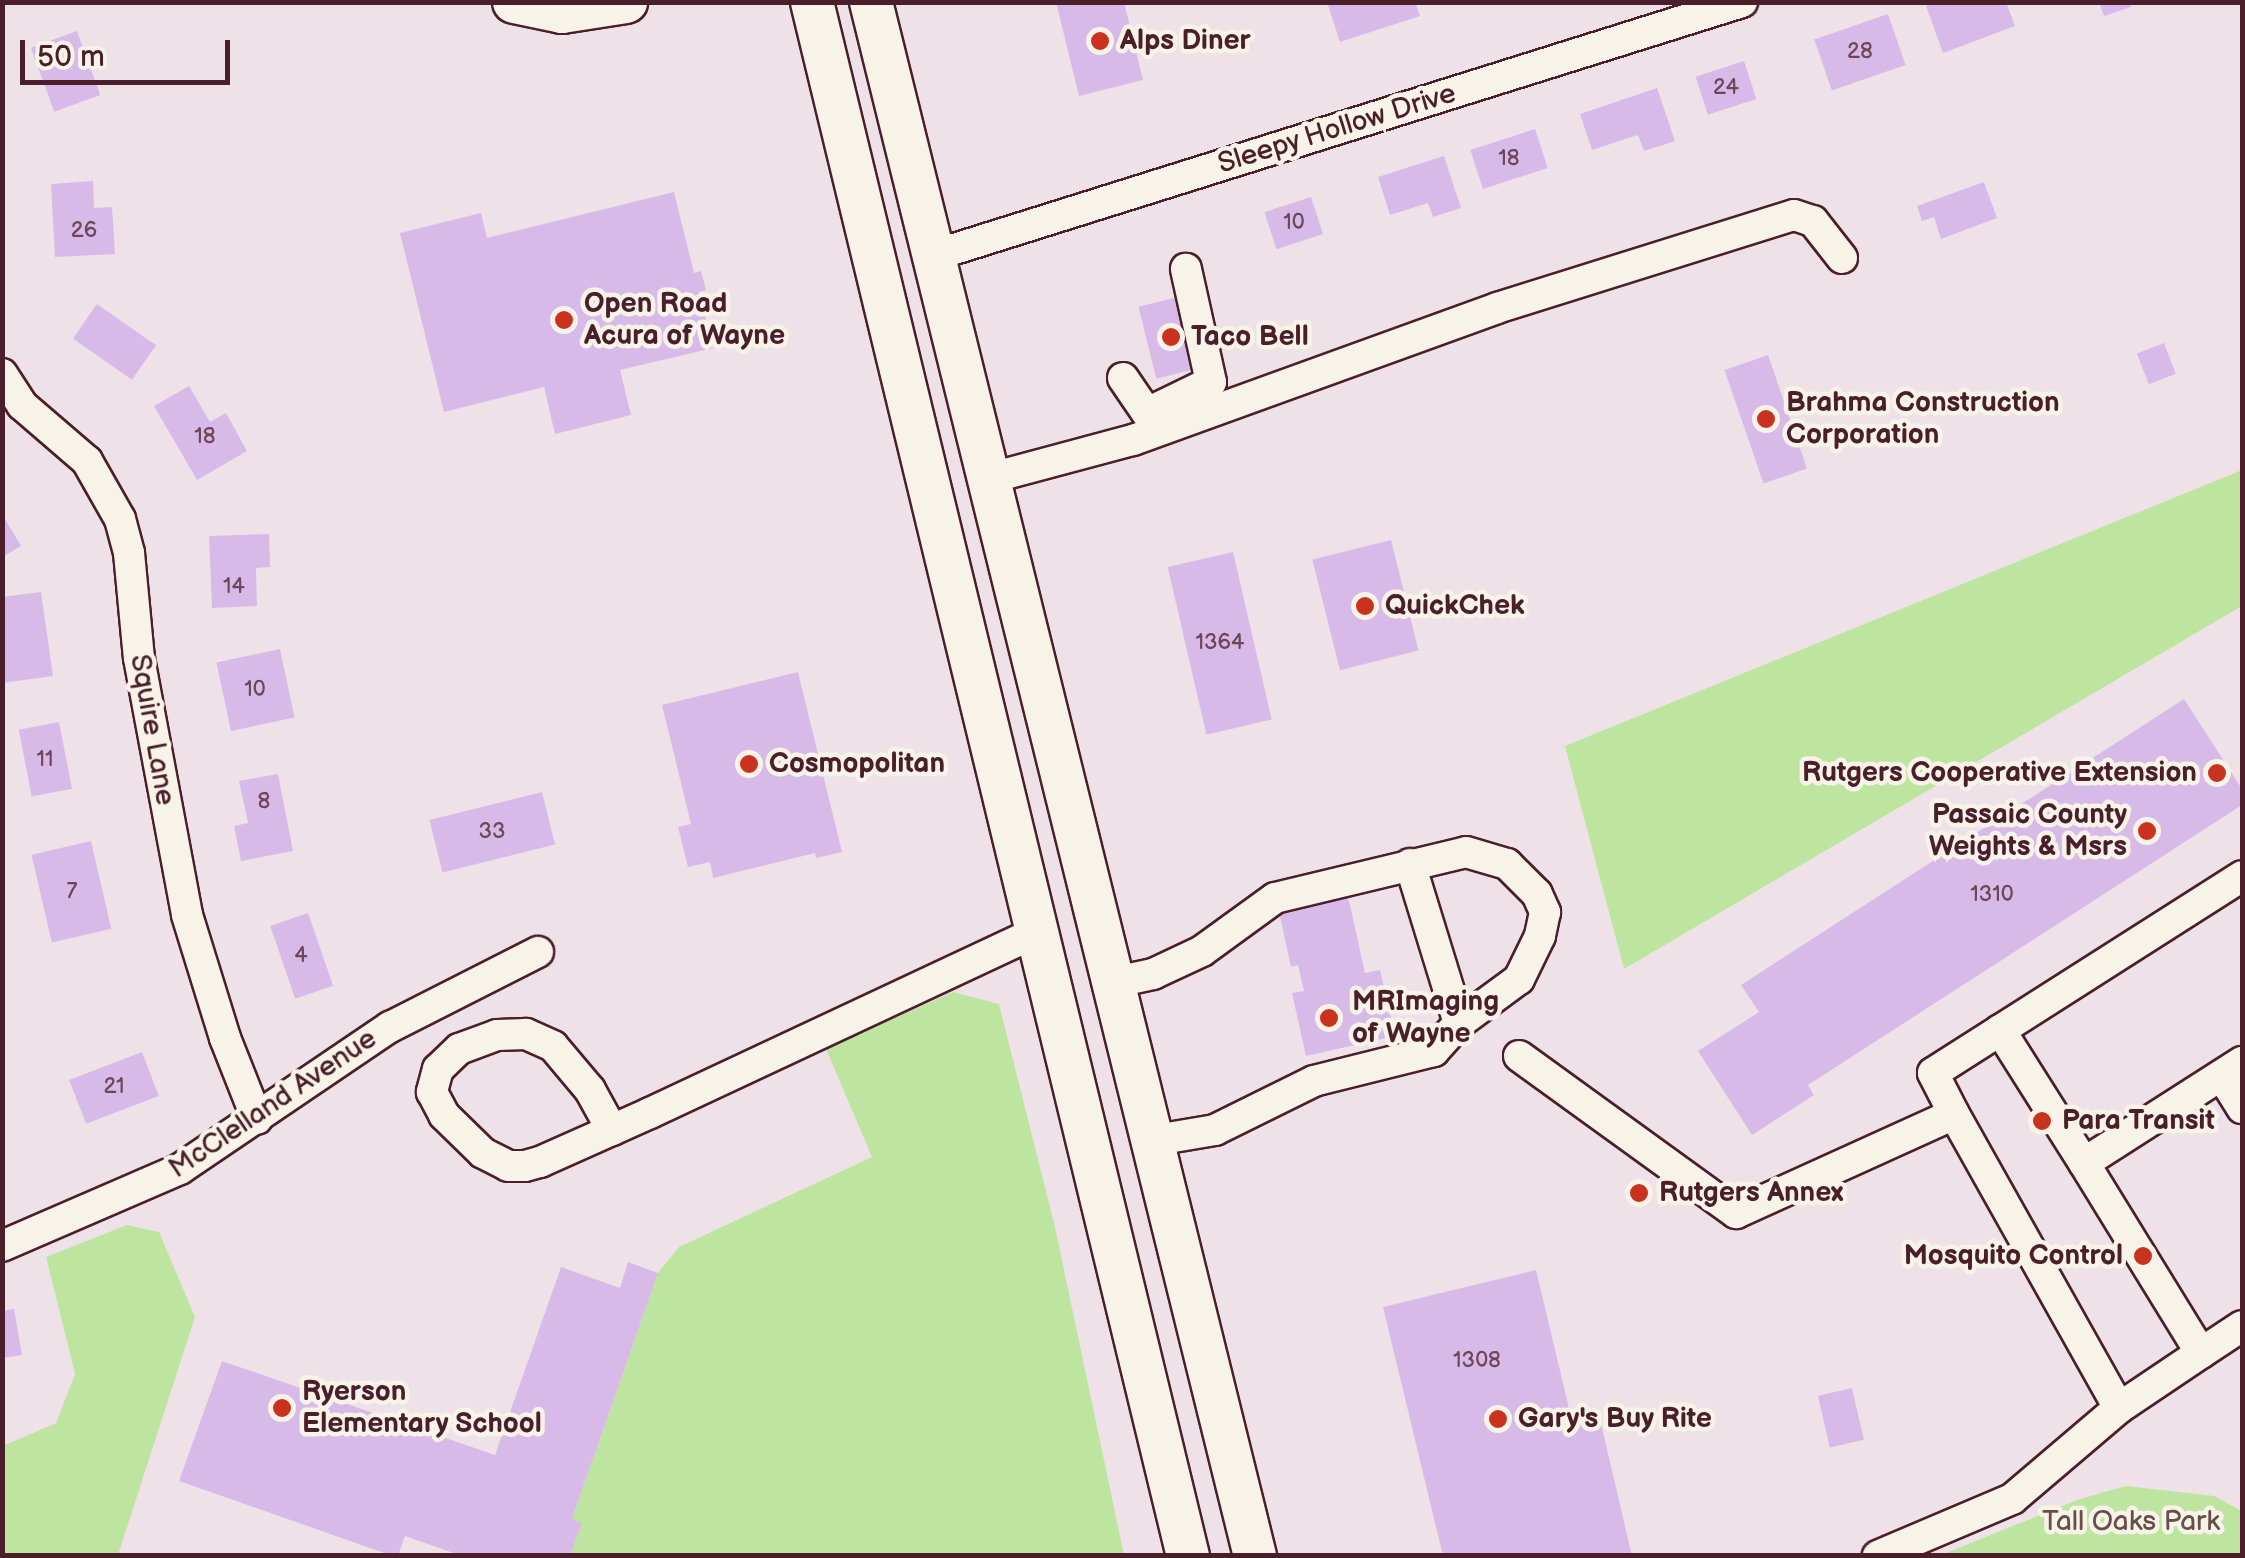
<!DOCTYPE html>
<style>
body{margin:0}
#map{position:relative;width:2245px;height:1558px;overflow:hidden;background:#eee2e8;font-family:"Balsamiq Sans",sans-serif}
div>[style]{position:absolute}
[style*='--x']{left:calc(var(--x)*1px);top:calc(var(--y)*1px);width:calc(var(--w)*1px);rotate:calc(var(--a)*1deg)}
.green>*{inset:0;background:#bee5a0}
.building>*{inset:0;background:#d8bae8;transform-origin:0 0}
.roads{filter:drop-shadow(2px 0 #4a1f2b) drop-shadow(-2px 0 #4a1f2b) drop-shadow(0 2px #4a1f2b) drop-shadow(0 -2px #4a1f2b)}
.minor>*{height:30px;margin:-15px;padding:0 15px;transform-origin:15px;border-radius:15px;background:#f7f3e8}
.highway>*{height:42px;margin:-21px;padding:0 21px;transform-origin:21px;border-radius:21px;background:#f7f3e8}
.dots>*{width:28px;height:28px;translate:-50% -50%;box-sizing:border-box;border:5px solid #f7f3e8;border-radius:50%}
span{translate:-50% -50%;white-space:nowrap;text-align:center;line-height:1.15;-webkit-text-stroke:9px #f7f3e8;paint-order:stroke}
.number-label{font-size:22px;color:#6e465a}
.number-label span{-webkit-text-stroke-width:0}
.poi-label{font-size:28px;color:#4a1f2b;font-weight:700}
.left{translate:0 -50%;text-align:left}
.right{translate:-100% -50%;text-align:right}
.street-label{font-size:28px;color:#4a1f2b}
.park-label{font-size:28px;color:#675048}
.frame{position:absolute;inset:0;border:5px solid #4a1f2b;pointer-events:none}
.scale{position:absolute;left:20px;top:40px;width:210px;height:45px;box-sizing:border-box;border:5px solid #4a1f2b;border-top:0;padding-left:12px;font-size:30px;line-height:35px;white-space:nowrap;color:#4a1f2b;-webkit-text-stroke:8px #f7f3e8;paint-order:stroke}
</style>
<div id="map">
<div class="green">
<i style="clip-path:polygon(2242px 470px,2242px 606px,1624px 969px,1565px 746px)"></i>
<i style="clip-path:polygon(953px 992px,999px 1004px,1055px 1227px,1124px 1555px,570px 1556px,581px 1523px,572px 1519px,658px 1273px,679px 1247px,872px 1157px,826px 1049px)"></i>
<i style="clip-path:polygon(127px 1225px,159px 1232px,195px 1317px,119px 1552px,126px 1555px,3px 1555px,3px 1446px,56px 1423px,75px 1374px,46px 1257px)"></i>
<i style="clip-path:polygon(2126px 1486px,2214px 1496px,2242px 1511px,2242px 1555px,1941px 1555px,2077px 1500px)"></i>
</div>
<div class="building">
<i style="clip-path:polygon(1056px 2px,1124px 2px,1143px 80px,1079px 96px)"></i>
<i style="clip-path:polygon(1327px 2px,1415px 2px,1420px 16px,1340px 42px)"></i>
<i style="clip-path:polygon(1935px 2px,2006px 2px,2015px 26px,1943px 53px,1926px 6px)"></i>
<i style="clip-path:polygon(2099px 2px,2130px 2px,2131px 7px,2104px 16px)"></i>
<i style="left:1888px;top:14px;width:54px;height:78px;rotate:71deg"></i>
<i style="left:77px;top:31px;width:68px;height:49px;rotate:70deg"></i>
<i style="left:1744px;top:61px;width:40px;height:51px;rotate:72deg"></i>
<i style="clip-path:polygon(1657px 88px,1675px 141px,1644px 151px,1638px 135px,1592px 150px,1580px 114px)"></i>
<i style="left:1535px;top:129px;width:41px;height:68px;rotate:72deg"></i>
<i style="clip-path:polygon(1444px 156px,1461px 208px,1433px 217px,1428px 203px,1390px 215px,1378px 177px)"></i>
<i style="clip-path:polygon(93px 181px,94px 208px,112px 207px,115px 254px,55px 257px,51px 184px)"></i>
<i style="clip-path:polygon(1984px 182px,1997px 218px,1941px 239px,1934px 217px,1922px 221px,1917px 206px)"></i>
<i style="clip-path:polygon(674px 192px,694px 273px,701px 271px,706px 290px,699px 292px,713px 348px,620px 370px,631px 415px,555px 434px,544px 387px,444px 412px,400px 233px,481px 213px,487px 238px)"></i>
<i style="left:1311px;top:197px;width:39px;height:49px;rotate:72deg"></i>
<i style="left:1186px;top:295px;width:74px;height:49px;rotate:76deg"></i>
<i style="left:97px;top:304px;width:72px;height:42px;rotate:35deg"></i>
<i style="left:2164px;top:343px;width:33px;height:29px;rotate:69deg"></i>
<i style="left:1768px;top:355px;width:120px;height:46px;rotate:71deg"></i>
<i style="clip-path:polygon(189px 386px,210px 422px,226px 413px,247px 451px,197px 480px,154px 406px)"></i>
<i style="clip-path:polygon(2px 514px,21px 546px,2px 557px)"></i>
<i style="clip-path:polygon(269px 534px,270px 567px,256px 568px,257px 606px,212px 608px,209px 536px)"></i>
<i style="left:1391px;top:540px;width:114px;height:81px;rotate:76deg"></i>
<i style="left:1233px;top:552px;width:172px;height:67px;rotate:77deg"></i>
<i style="clip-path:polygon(41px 592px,53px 676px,2px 683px,2px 597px)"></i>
<i style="left:280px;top:649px;width:70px;height:65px;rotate:78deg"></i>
<i style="clip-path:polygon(798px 672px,842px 852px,816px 858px,815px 853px,713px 878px,710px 862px,688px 867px,678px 827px,691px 824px,662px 705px)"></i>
<i style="clip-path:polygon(2184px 699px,2242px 789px,2242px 805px,1808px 1085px,1814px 1095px,1752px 1135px,1698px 1051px,1759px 1012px,1741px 985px)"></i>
<i style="left:59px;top:722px;width:68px;height:41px;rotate:79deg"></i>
<i style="clip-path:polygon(278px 774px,293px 851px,241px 861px,234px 826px,248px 823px,239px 781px)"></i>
<i style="left:542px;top:792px;width:54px;height:116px;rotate:76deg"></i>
<i style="left:91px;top:841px;width:90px;height:61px;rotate:77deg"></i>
<i style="clip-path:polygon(1347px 892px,1365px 973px,1380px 970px,1395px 1036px,1306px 1056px,1292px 993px,1304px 991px,1298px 965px,1291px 967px,1278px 907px)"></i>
<i style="left:308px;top:913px;width:77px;height:40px;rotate:71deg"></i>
<i style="left:142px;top:1052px;width:47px;height:78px;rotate:69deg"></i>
<i style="clip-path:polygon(628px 1262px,658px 1273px,572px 1519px,582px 1523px,570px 1556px,462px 1556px,405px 1536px,398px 1556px,393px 1556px,179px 1481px,222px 1361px,495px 1455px,561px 1267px,620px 1288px)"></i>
<i style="clip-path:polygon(1536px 1270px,1572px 1421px,1599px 1415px,1632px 1556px,1443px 1556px,1383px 1307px)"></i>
<i style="clip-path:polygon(14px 1309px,22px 1355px,2px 1358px,2px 1311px)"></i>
<i style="left:1852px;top:1388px;width:53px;height:35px;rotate:77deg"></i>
</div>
<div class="roads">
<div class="minor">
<i style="--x:932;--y:256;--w:849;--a:-17.41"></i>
<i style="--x:2;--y:374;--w:37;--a:57"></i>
<i style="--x:22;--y:405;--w:86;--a:40.7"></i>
<i style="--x:87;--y:461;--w:67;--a:60.4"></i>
<i style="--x:120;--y:519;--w:35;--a:75"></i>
<i style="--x:129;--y:553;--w:105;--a:84.6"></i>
<i style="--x:139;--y:658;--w:261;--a:79.4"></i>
<i style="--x:187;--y:915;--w:129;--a:72.8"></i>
<i style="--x:225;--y:1038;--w:87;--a:68.4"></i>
<i style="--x:1123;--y:378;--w:42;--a:55.6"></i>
<i style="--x:1147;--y:413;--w:71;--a:-25.8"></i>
<i style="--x:1211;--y:382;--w:116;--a:-102.5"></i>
<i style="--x:987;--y:479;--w:151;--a:-15"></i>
<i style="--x:1133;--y:440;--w:387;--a:-19.9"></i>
<i style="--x:1497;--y:308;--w:311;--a:-17.4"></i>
<i style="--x:1794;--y:215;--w:20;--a:18"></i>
<i style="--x:1813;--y:221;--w:47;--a:51.9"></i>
<i style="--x:1410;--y:864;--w:166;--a:72.9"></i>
<i style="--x:1111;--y:983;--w:43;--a:-12.1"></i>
<i style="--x:1153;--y:974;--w:54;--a:-25.1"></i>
<i style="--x:1202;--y:951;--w:90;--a:-36"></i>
<i style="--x:1275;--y:898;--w:196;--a:-13.5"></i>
<i style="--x:1466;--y:852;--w:43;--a:16.3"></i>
<i style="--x:1507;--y:864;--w:42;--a:45"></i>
<i style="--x:1537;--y:894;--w:20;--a:66"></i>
<i style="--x:1545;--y:912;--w:25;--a:102"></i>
<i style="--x:1540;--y:936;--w:48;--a:116"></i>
<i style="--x:1519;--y:979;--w:74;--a:143.7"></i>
<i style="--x:1459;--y:1023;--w:38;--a:132"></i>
<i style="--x:1434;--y:1051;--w:124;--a:166"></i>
<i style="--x:1314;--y:1081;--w:110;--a:153.7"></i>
<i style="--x:1215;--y:1130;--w:66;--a:170.4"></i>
<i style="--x:2000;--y:1030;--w:157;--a:57.7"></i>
<i style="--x:2084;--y:1163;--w:188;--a:-32.6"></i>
<i style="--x:1519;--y:1056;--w:268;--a:35.9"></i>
<i style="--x:1736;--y:1213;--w:239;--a:-24.4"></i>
<i style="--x:1954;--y:1114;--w:337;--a:60.7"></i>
<i style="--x:2119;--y:1408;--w:140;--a:139.6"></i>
<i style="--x:2012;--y:1499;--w:146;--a:157"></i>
<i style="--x:2222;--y:1076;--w:38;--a:58"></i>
<i style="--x:1954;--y:1114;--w:46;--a:-117.1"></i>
<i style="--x:1933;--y:1073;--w:366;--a:-32.5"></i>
<i style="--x:612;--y:1130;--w:46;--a:-118.8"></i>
<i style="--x:590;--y:1090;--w:57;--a:-130.1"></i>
<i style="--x:553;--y:1046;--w:30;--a:-156"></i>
<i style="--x:526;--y:1034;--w:29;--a:178"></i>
<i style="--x:497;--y:1035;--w:40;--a:159.8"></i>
<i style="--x:459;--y:1049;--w:29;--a:136"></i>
<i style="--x:438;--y:1069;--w:24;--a:105"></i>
<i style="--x:432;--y:1092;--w:26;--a:62"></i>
<i style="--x:444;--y:1115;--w:54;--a:44.3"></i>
<i style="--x:483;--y:1153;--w:28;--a:27"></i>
<i style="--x:508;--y:1166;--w:17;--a:0"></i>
<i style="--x:525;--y:1166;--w:16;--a:-15"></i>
<i style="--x:540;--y:1162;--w:79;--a:-24"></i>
<i style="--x:612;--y:1130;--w:42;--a:-24.1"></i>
<i style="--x:650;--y:1113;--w:431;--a:-25.1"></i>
<i style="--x:2084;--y:1163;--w:223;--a:58.4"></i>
<i style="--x:2201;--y:1353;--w:49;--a:-33.4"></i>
<i style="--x:2;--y:1246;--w:194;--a:-23.4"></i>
<i style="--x:180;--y:1169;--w:254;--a:-34.1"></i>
<i style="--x:390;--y:1027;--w:166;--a:-26.9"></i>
<i style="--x:2119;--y:1408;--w:99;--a:-33.9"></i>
</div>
<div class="highway">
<i style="--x:514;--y:2;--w:49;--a:11.8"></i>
<i style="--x:562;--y:12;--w:65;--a:-8.9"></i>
<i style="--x:812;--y:2;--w:1599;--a:76.4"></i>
<i style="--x:871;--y:2;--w:1601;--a:76.12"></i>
</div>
</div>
<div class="dots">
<i style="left:1100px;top:41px;background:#c8321e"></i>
<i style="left:564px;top:320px;background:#c8321e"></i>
<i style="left:1171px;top:337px;background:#c8321e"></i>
<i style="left:1766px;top:419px;background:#c8321e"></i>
<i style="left:1365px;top:606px;background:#c8321e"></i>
<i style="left:749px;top:764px;background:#c8321e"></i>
<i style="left:2217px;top:773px;background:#c8321e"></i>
<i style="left:2147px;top:831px;background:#c8321e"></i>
<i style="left:1329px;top:1018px;background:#c8321e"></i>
<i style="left:2042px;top:1121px;background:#c8321e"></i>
<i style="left:1639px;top:1193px;background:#c8321e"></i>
<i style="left:2143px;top:1256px;background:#c8321e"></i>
<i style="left:282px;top:1408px;background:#c8321e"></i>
<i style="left:1498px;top:1419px;background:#c8321e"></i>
</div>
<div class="number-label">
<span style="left:1860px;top:52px">28</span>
<span style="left:1726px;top:88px">24</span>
<span style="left:1509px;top:159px">18</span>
<span style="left:1294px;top:223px">10</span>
<span style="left:84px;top:231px">26</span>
<span style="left:205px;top:437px">18</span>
<span style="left:234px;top:587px">14</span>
<span style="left:1220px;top:643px">1364</span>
<span style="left:255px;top:690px">10</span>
<span style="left:45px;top:760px">11</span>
<span style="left:264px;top:802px">8</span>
<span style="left:492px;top:832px">33</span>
<span style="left:72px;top:892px">7</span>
<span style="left:1992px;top:895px">1310</span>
<span style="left:301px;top:956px">4</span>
<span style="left:114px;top:1087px">21</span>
<span style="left:1477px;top:1361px">1308</span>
</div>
<div class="poi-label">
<span class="left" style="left:1120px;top:41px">Alps Diner</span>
<span class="left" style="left:584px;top:320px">Open Road<br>Acura of Wayne</span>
<span class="left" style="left:1191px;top:337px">Taco Bell</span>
<span class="left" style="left:1786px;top:419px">Brahma Construction<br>Corporation</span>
<span class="left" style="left:1385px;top:606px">QuickChek</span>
<span class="left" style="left:769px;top:764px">Cosmopolitan</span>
<span class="right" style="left:2197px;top:773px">Rutgers Cooperative Extension</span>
<span class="right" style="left:2127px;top:831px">Passaic County<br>Weights &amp; Msrs</span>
<span class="left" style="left:1352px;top:1018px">MRImaging<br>of Wayne</span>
<span class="left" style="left:2062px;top:1121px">Para Transit</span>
<span class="left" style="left:1659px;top:1193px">Rutgers Annex</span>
<span class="right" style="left:2123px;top:1256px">Mosquito Control</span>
<span class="left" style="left:302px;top:1408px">Ryerson<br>Elementary School</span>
<span class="left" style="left:1518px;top:1419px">Gary's Buy Rite</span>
</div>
<div class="street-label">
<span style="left:1337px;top:129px;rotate:-17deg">Sleepy Hollow Drive</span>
<span style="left:152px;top:730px;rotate:80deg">Squire Lane</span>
<span style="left:273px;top:1104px;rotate:-34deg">McClelland Avenue</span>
</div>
<div class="park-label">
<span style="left:2131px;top:1522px">Tall Oaks Park</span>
</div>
<div class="frame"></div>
<div class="scale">50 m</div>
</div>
